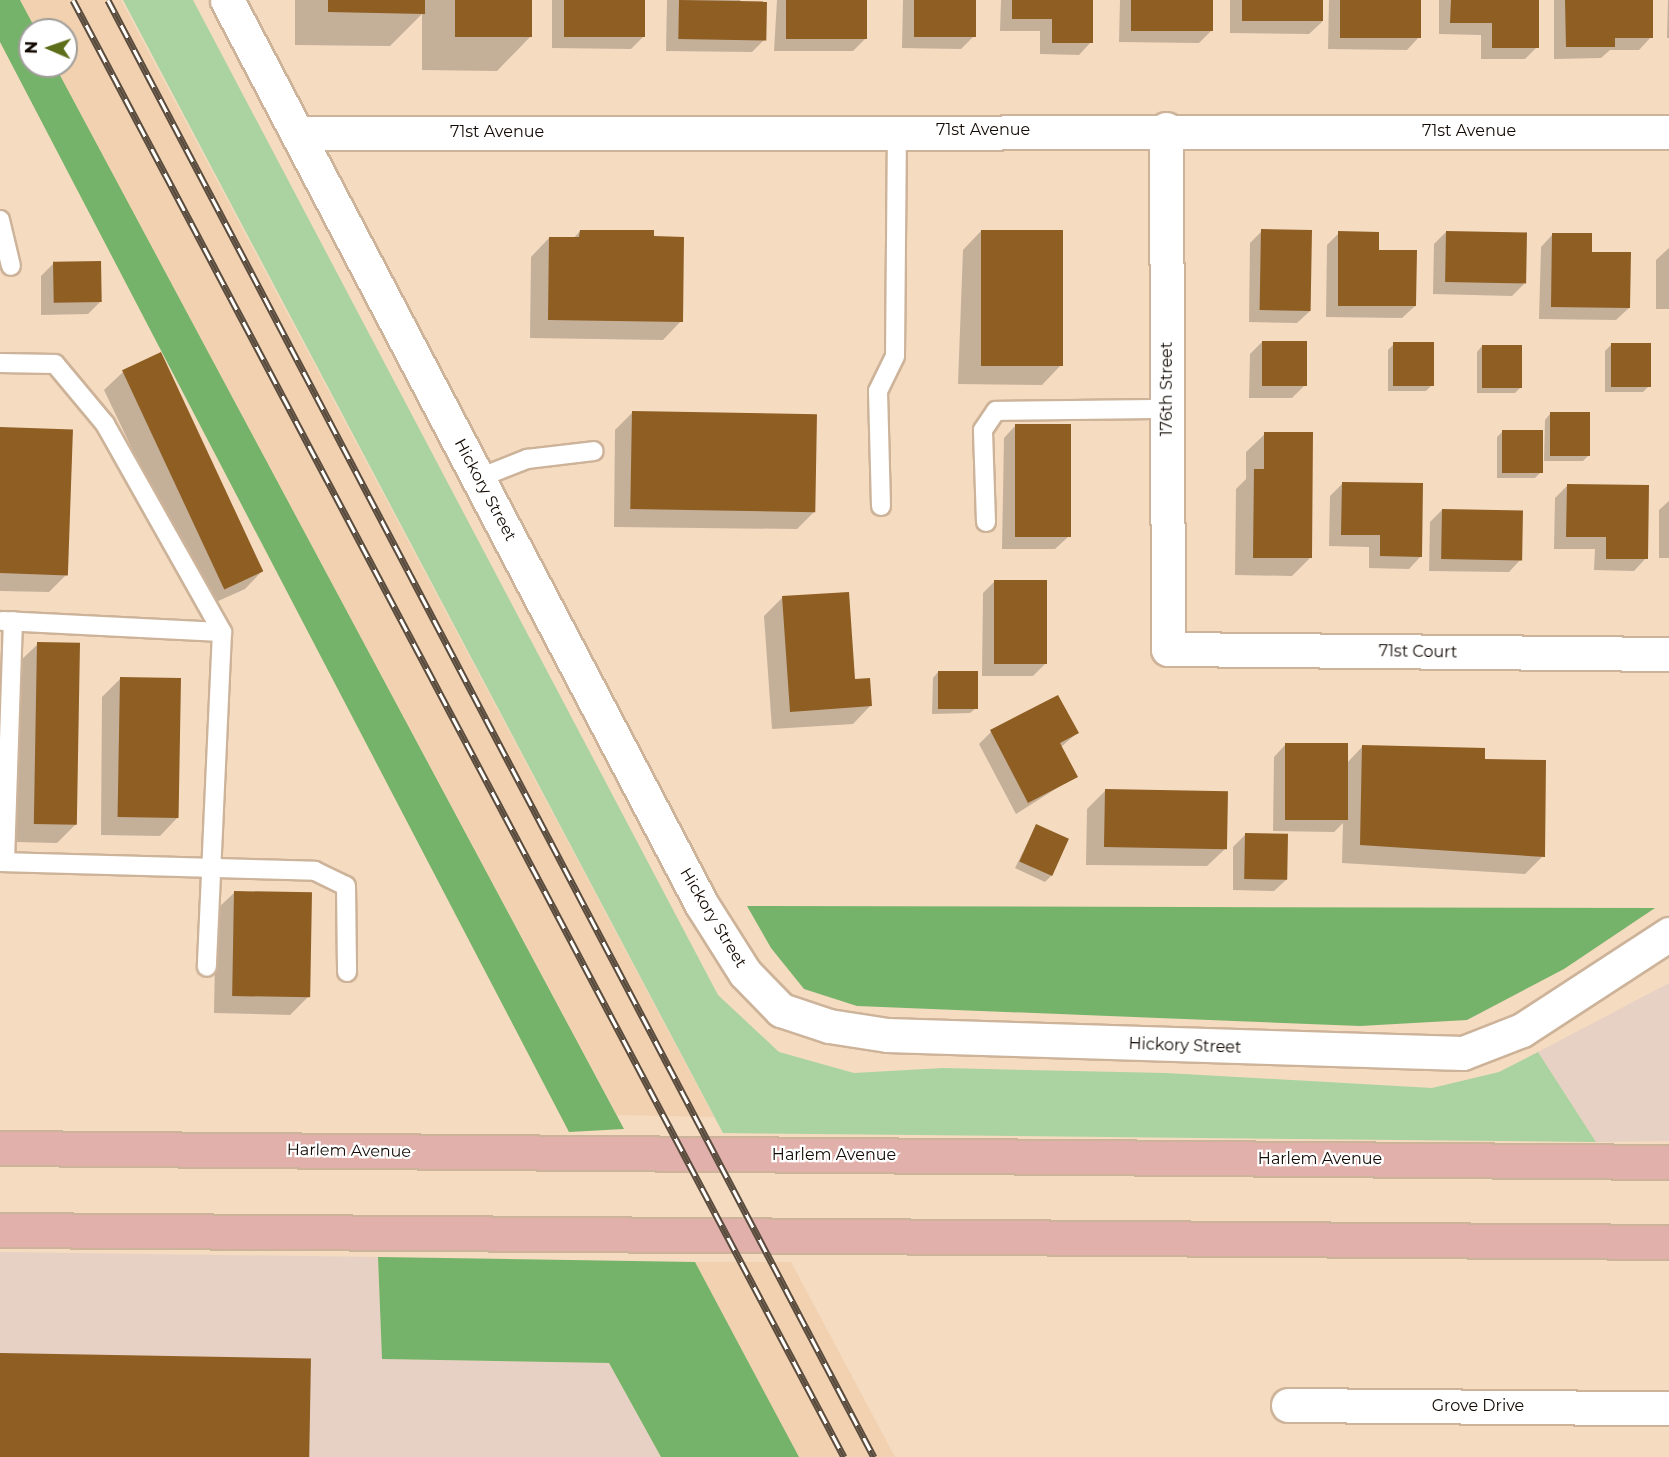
<!DOCTYPE html>
<style>
body{margin:0}
#map{position:relative;width:1669px;height:1457px;overflow:hidden;background:#f5dbc0;font-family:Montserrat,sans-serif}
div>[style]{position:absolute}
[style*='--x']{left:calc(var(--x)*1px);top:calc(var(--y)*1px);width:calc(var(--w)*1px);rotate:calc(var(--a)*1deg)}
.built>*{inset:0;background:#f1d1b0}
.industrial>*{inset:0;background:#e7d1c5}
.green>*{inset:0;background:#aad3a1}
.forest>*{inset:0;background:#76b36a}
.shadow>*{inset:0;background:#0003}
.building>*{inset:0;background:#8e5e23;transform-origin:0 0}
.roads{filter:drop-shadow(2px 0 #ccb399) drop-shadow(-2px 0 #ccb399) drop-shadow(0 2px #ccb399) drop-shadow(0 -2px #ccb399)}
.lane>*{height:18px;margin:-9px;padding:0 9px;transform-origin:9px;border-radius:9px;background:#fff}
.street>*{height:33px;margin:-16.5px;padding:0 16.5px;transform-origin:16.5px;border-radius:16.5px;background:#fff}
.secondary>*{height:33px;margin:-16.5px;padding:0 16.5px;transform-origin:16.5px;border-radius:16.5px;background:#fff}
.primary>*{height:33px;margin:-16.5px;padding:0 16.5px;transform-origin:16.5px;border-radius:16.5px;background:#e1b0aa}
.rail>*{height:7px;margin-top:-3.5px;transform-origin:0;background:repeating-linear-gradient(90deg,#fff 0 14px,#594c3e 0 28px);box-sizing:border-box;border-block:2px solid #594c3e}
span{translate:-50% -50%;white-space:nowrap;text-align:center;line-height:1.15;-webkit-text-stroke:4.5px #fff;paint-order:stroke}
.street-label{font-size:16px;color:#120a03}
.north{position:absolute;left:18px;top:18px;width:60px;height:60px;box-sizing:border-box;background:#fff;border:2px solid #a09d9a;border-radius:50%;rotate:272deg;font-size:16px;font-weight:700;line-height:24px;text-align:center;color:#120a03}
.north::after{content:'';display:block;margin:auto;width:21px;height:27px;background:#5d6e1a;clip-path:polygon(50% 0,100% 100%,50% 72%,0 100%)}
</style>
<div id="map">
<div class="built">
<i style="clip-path:polygon(20px 0,121px 0,714px 1117px,617px 1115px,55px 66px,66px 66px,66px 30px,36px 30px)"></i>
<i style="clip-path:polygon(695px 1262px,791px 1262px,895px 1457px,799px 1457px)"></i>
</div>
<div class="industrial">
<i style="clip-path:polygon(1669px 983px,1669px 1141px,1596px 1142px,1538px 1052px)"></i>
<i style="clip-path:polygon(0 1252px,378px 1257px,382px 1359px,609px 1363px,661px 1457px,0 1457px)"></i>
</div>
<div class="green">
<i style="clip-path:polygon(123px 0,193px 0,718px 995px,779px 1052px,854px 1073px,943px 1068px,1166px 1073px,1432px 1088px,1499px 1072px,1538px 1052px,1596px 1142px,723px 1133px)"></i>
</div>
<div class="forest">
<i style="clip-path:polygon(0 0,20px 0,36px 30px,30px 30px,30px 66px,55px 66px,624px 1129px,569px 1132px,0 42px)"></i>
<i style="clip-path:polygon(747px 906px,1655px 908px,1564px 969px,1467px 1020px,1360px 1026px,857px 1006px,804px 989px,771px 948px)"></i>
<i style="clip-path:polygon(378px 1257px,695px 1262px,799px 1457px,661px 1457px,609px 1363px,382px 1359px)"></i>
</div>
<div class="shadow">
<i style="clip-path:polygon(295px 0,531px 0,530px 37px,497px 71px,422px 70px,422px 14px,390px 46px,295px 45px)"></i>
<i style="clip-path:polygon(552px 0,644px 0,643px 37px,631px 49px,552px 48px)"></i>
<i style="clip-path:polygon(667px 0,740px 0,764px 40px,752px 52px,666px 51px)"></i>
<i style="clip-path:polygon(777px 0,866px 0,865px 39px,853px 51px,774px 51px)"></i>
<i style="clip-path:polygon(903px 0,974px 0,973px 37px,961px 49px,902px 48px)"></i>
<i style="clip-path:polygon(1001px 0,1092px 0,1091px 42px,1079px 55px,1040px 54px,1040px 31px,1000px 31px)"></i>
<i style="clip-path:polygon(1120px 0,1211px 0,1211px 31px,1199px 43px,1119px 42px)"></i>
<i style="clip-path:polygon(1230px 0,1322px 0,1322px 22px,1309px 34px,1230px 33px)"></i>
<i style="clip-path:polygon(1419px 0,1419px 37px,1407px 50px,1328px 49px,1329px 0)"></i>
<i style="clip-path:polygon(1439px 0,1538px 0,1537px 47px,1525px 59px,1481px 59px,1481px 35px,1439px 34px)"></i>
<i style="clip-path:polygon(1554px 0,1651px 0,1651px 37px,1639px 50px,1610px 50px,1601px 58px,1554px 59px)"></i>
<i style="clip-path:polygon(1668px 0,1669px 0,1669px 38px,1667px 38px)"></i>
<i style="clip-path:polygon(580px 231px,652px 238px,681px 321px,663px 340px,530px 338px,531px 257px,549px 238px,573px 239px)"></i>
<i style="clip-path:polygon(981px 231px,1060px 366px,1042px 385px,958px 384px,963px 250px)"></i>
<i style="clip-path:polygon(1262px 231px,1310px 311px,1297px 323px,1249px 322px,1250px 243px)"></i>
<i style="clip-path:polygon(1446px 232px,1524px 284px,1512px 296px,1433px 294px,1434px 244px)"></i>
<i style="clip-path:polygon(1339px 233px,1377px 251px,1415px 306px,1402px 318px,1326px 317px,1327px 245px)"></i>
<i style="clip-path:polygon(1553px 234px,1590px 253px,1629px 308px,1616px 320px,1539px 319px,1541px 247px)"></i>
<i style="clip-path:polygon(1669px 248px,1669px 309px,1656px 309px,1656px 260px)"></i>
<i style="clip-path:polygon(53px 264px,101px 301px,88px 314px,41px 315px,41px 276px)"></i>
<i style="clip-path:polygon(1262px 342px,1304px 386px,1292px 398px,1249px 398px,1250px 354px)"></i>
<i style="clip-path:polygon(1394px 344px,1432px 385px,1426px 391px,1388px 391px,1388px 350px)"></i>
<i style="clip-path:polygon(1611px 345px,1649px 386px,1643px 392px,1605px 392px,1605px 351px)"></i>
<i style="clip-path:polygon(1482px 346px,1521px 387px,1515px 393px,1477px 393px,1477px 352px)"></i>
<i style="clip-path:polygon(123px 372px,263px 570px,245px 589px,207px 606px,104px 390px)"></i>
<i style="clip-path:polygon(633px 412px,815px 511px,797px 529px,614px 527px,615px 430px)"></i>
<i style="clip-path:polygon(1550px 414px,1589px 455px,1583px 461px,1544px 461px,1545px 420px)"></i>
<i style="clip-path:polygon(1016px 425px,1068px 537px,1055px 549px,1002px 549px,1004px 438px)"></i>
<i style="clip-path:polygon(0 429px,67px 574px,49px 592px,0 591px)"></i>
<i style="clip-path:polygon(1503px 431px,1541px 472px,1535px 478px,1497px 478px,1497px 437px)"></i>
<i style="clip-path:polygon(1265px 434px,1310px 558px,1292px 576px,1235px 575px,1236px 489px,1246px 479px,1246px 452px)"></i>
<i style="clip-path:polygon(1342px 484px,1421px 556px,1409px 569px,1369px 568px,1369px 547px,1329px 546px,1330px 496px)"></i>
<i style="clip-path:polygon(1567px 486px,1646px 558px,1634px 571px,1594px 570px,1595px 549px,1554px 549px,1555px 498px)"></i>
<i style="clip-path:polygon(1669px 501px,1669px 558px,1659px 558px,1659px 510px)"></i>
<i style="clip-path:polygon(1442px 510px,1521px 559px,1509px 572px,1429px 571px,1430px 522px)"></i>
<i style="clip-path:polygon(995px 581px,1045px 664px,1033px 676px,982px 676px,983px 593px)"></i>
<i style="clip-path:polygon(782px 598px,871px 705px,853px 724px,772px 729px,764px 616px)"></i>
<i style="clip-path:polygon(38px 644px,76px 824px,57px 843px,16px 842px,19px 662px)"></i>
<i style="clip-path:polygon(938px 672px,976px 708px,970px 713px,932px 714px,933px 678px)"></i>
<i style="clip-path:polygon(120px 679px,178px 817px,160px 836px,101px 835px,102px 697px)"></i>
<i style="clip-path:polygon(991px 732px,1077px 733px,1061px 747px,1076px 776px,1016px 814px,979px 744px)"></i>
<i style="clip-path:polygon(1286px 744px,1347px 763px,1362px 747px,1483px 760px,1543px 856px,1525px 874px,1342px 863px,1343px 823px,1334px 832px,1273px 831px,1274px 757px)"></i>
<i style="clip-path:polygon(1105px 791px,1226px 848px,1207px 866px,1086px 865px,1087px 809px)"></i>
<i style="clip-path:polygon(1036px 826px,1051px 876px,1045px 882px,1015px 868px)"></i>
<i style="clip-path:polygon(1245px 835px,1287px 879px,1274px 891px,1233px 890px,1233px 847px)"></i>
<i style="clip-path:polygon(235px 892px,308px 997px,290px 1015px,214px 1013px,216px 910px)"></i>
</div>
<div class="building">
<i style="clip-path:polygon(328px 0,425px 0,425px 14px,328px 12px)"></i>
<i style="left:455px;top:0;width:77px;height:37px"></i>
<i style="left:564px;top:0;width:81px;height:37px"></i>
<i style="left:679px;top:0;width:88px;height:39px;rotate:1deg"></i>
<i style="left:786px;top:0;width:81px;height:39px"></i>
<i style="left:914px;top:0;width:62px;height:37px"></i>
<i style="clip-path:polygon(1012px 0,1093px 0,1093px 43px,1052px 43px,1052px 19px,1012px 19px)"></i>
<i style="left:1131px;top:0;width:82px;height:31px"></i>
<i style="left:1242px;top:0;width:81px;height:21px"></i>
<i style="left:1340px;top:0;width:81px;height:38px"></i>
<i style="clip-path:polygon(1451px 0,1539px 0,1539px 48px,1492px 48px,1492px 23px,1450px 23px)"></i>
<i style="clip-path:polygon(1565px 0,1653px 0,1653px 38px,1615px 38px,1615px 47px,1566px 47px)"></i>
<i style="left:1261px;top:229px;width:51px;height:81px;rotate:1deg"></i>
<i style="clip-path:polygon(580px 230px,654px 230px,654px 236px,684px 237px,683px 322px,548px 320px,549px 237px,579px 237px)"></i>
<i style="left:981px;top:230px;width:82px;height:136px"></i>
<i style="clip-path:polygon(1338px 231px,1379px 232px,1379px 250px,1417px 250px,1416px 306px,1338px 306px)"></i>
<i style="left:1446px;top:231px;width:81px;height:51px;rotate:1deg"></i>
<i style="clip-path:polygon(1552px 233px,1592px 233px,1592px 252px,1631px 252px,1630px 308px,1551px 307px)"></i>
<i style="left:101px;top:261px;width:41px;height:48px;rotate:89deg"></i>
<i style="left:1262px;top:341px;width:45px;height:45px"></i>
<i style="left:1393px;top:342px;width:41px;height:44px"></i>
<i style="left:1611px;top:343px;width:40px;height:44px"></i>
<i style="left:1482px;top:345px;width:40px;height:43px"></i>
<i style="left:161px;top:352px;width:242px;height:43px;rotate:65deg"></i>
<i style="left:632px;top:411px;width:185px;height:98px;rotate:1deg"></i>
<i style="left:1550px;top:412px;width:40px;height:44px"></i>
<i style="left:1015px;top:424px;width:56px;height:113px"></i>
<i style="left:0;top:427px;width:73px;height:146px;rotate:2deg"></i>
<i style="left:1502px;top:430px;width:41px;height:43px"></i>
<i style="clip-path:polygon(1264px 432px,1313px 432px,1312px 558px,1253px 558px,1254px 469px,1264px 469px)"></i>
<i style="clip-path:polygon(1342px 482px,1423px 483px,1422px 557px,1380px 556px,1380px 535px,1341px 535px)"></i>
<i style="clip-path:polygon(1567px 484px,1649px 485px,1648px 559px,1606px 559px,1606px 537px,1566px 537px)"></i>
<i style="left:1442px;top:509px;width:81px;height:50px;rotate:1deg"></i>
<i style="left:994px;top:580px;width:53px;height:84px"></i>
<i style="clip-path:polygon(849px 592px,855px 679px,870px 678px,872px 706px,790px 712px,782px 596px)"></i>
<i style="left:37px;top:642px;width:43px;height:182px;rotate:1deg"></i>
<i style="left:938px;top:671px;width:40px;height:38px"></i>
<i style="left:120px;top:677px;width:61px;height:140px;rotate:1deg"></i>
<i style="clip-path:polygon(1058px 695px,1079px 733px,1060px 743px,1078px 777px,1028px 803px,990px 730px)"></i>
<i style="left:1285px;top:743px;width:63px;height:77px"></i>
<i style="clip-path:polygon(1362px 745px,1485px 748px,1485px 759px,1546px 760px,1545px 857px,1360px 845px)"></i>
<i style="left:1105px;top:789px;width:123px;height:58px;rotate:1deg"></i>
<i style="left:1036px;top:824px;width:36px;height:41px;rotate:24deg"></i>
<i style="left:1245px;top:833px;width:43px;height:46px;rotate:1deg"></i>
<i style="left:234px;top:891px;width:78px;height:105px;rotate:1deg"></i>
<i style="left:0;top:1353px;width:311px;height:104px;rotate:1deg"></i>
</div>
<div class="roads">
<div class="lane">
<i style="--x:0;--y:220;--w:47;--a:76.6"></i>
<i style="--x:0;--y:363;--w:55;--a:1"></i>
<i style="--x:55;--y:364;--w:78;--a:50.2"></i>
<i style="--x:105;--y:424;--w:239;--a:60.6"></i>
<i style="--x:222;--y:632;--w:335;--a:92.6"></i>
<i style="--x:479;--y:478;--w:52;--a:-21.6"></i>
<i style="--x:527;--y:459;--w:67;--a:-6.8"></i>
<i style="--x:881;--y:506;--w:115;--a:-91.5"></i>
<i style="--x:878;--y:391;--w:39;--a:-64"></i>
<i style="--x:895;--y:356;--w:226;--a:-89.5"></i>
<i style="--x:986;--y:522;--w:92;--a:-91.9"></i>
<i style="--x:983;--y:430;--w:23;--a:-56"></i>
<i style="--x:996;--y:411;--w:171;--a:-0.7"></i>
<i style="--x:2;--y:621;--w:220;--a:2.9"></i>
<i style="--x:5;--y:861;--w:240;--a:-88.1"></i>
<i style="--x:0;--y:862;--w:315;--a:1.6"></i>
<i style="--x:315;--y:871;--w:34;--a:26"></i>
<i style="--x:346;--y:886;--w:86;--a:89.3"></i>
</div>
<div class="street">
<i style="--x:1166;--y:129;--w:520;--a:89.78"></i>
<i style="--x:1168;--y:649;--w:501;--a:0.57"></i>
<i style="--x:298;--y:133;--w:1371;--a:-0.04"></i>
<i style="--x:1288;--y:1405;--w:381;--a:0.5"></i>
</div>
<div class="secondary">
<i style="--x:227;--y:0;--w:1022;--a:62.31"></i>
<i style="--x:702;--y:905;--w:80;--a:57.7"></i>
<i style="--x:745;--y:973;--w:52;--a:45.8"></i>
<i style="--x:781;--y:1010;--w:51;--a:18.4"></i>
<i style="--x:829;--y:1026;--w:59;--a:8.8"></i>
<i style="--x:887;--y:1035;--w:576;--a:1.79"></i>
<i style="--x:1463;--y:1053;--w:63;--a:-21.3"></i>
<i style="--x:1522;--y:1030;--w:176;--a:-33.1"></i>
</div>
<div class="primary">
<i style="--x:0;--y:1148;--w:1669;--a:0.48"></i>
<i style="--x:0;--y:1230;--w:1669;--a:0.41"></i>
</div>
</div>
<div class="rail">
<i style="--x:73;--y:0;--w:1648;--a:62.11"></i>
<i style="--x:108;--y:0;--w:1646;--a:62.27"></i>
</div>
<div class="street-label">
<span style="left:983px;top:130px">71st Avenue</span>
<span style="left:1469px;top:131px">71st Avenue</span>
<span style="left:497px;top:132px">71st Avenue</span>
<span style="left:1167px;top:389px;rotate:-90deg">176th Street</span>
<span style="left:485px;top:490px;rotate:62deg">Hickory Street</span>
<span style="left:1418px;top:652px;rotate:1deg">71st Court</span>
<span style="left:713px;top:918px;rotate:59deg">Hickory Street</span>
<span style="left:1185px;top:1046px;rotate:2deg">Hickory Street</span>
<span style="left:349px;top:1151px;rotate:1deg">Harlem Avenue</span>
<span style="left:834px;top:1155px">Harlem Avenue</span>
<span style="left:1320px;top:1159px">Harlem Avenue</span>
<span style="left:1478px;top:1406px">Grove Drive</span>
</div>
<div class="north">N</div>
</div>
